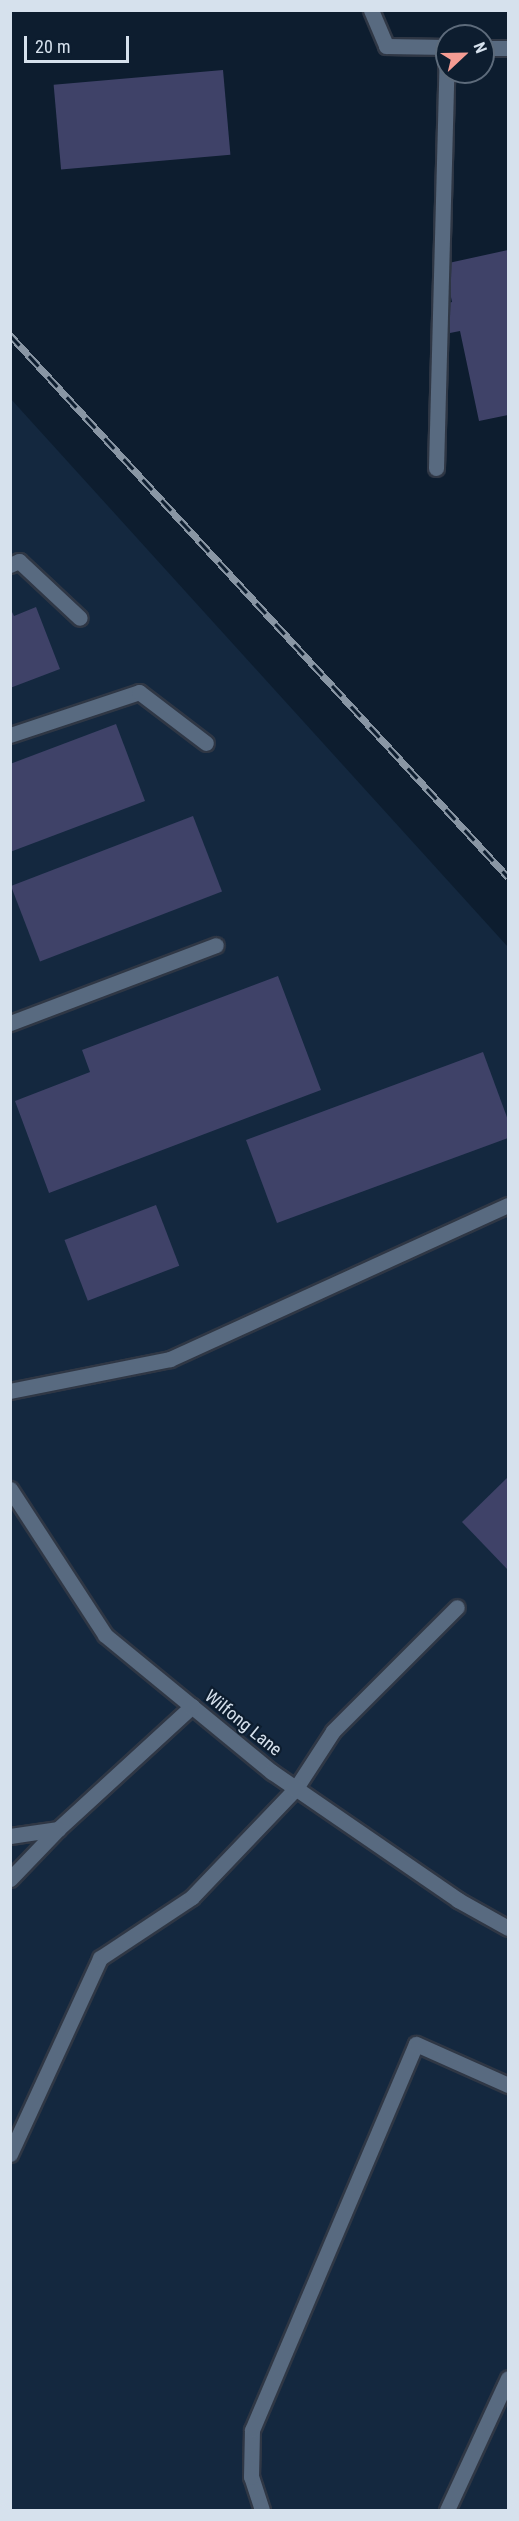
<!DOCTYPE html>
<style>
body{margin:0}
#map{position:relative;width:519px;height:2521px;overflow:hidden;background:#0d1d2f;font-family:"Roboto Condensed",sans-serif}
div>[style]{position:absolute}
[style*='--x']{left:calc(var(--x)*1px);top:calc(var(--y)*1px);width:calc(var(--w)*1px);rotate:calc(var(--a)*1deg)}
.built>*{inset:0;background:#14283f}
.building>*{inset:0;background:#3f4268;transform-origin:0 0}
.roads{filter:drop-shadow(2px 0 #2f3745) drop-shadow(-2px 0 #2f3745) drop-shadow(0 2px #2f3745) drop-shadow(0 -2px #2f3745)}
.service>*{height:15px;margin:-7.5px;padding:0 7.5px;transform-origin:7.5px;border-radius:7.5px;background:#586a80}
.minor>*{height:15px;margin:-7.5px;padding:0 7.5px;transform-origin:7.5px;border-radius:7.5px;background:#586a80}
.rail>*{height:7px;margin-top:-3.5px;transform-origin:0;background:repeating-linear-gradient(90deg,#0d1d2f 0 14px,#8996a4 0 28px);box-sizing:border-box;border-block:2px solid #8996a4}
span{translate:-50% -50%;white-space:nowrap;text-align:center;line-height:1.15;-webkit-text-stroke:4.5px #0d1d2f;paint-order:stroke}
.street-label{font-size:18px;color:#d6e1ed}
.frame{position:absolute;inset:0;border:12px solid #d6e1ed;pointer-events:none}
.north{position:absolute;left:435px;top:24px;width:60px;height:60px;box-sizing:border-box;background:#0d1d2f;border:2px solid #5d6b7b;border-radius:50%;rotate:68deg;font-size:16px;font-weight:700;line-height:24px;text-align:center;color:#d6e1ed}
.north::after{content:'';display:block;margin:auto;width:21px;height:27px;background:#f59c93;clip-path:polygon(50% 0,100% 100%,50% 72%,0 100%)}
.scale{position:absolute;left:24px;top:36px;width:105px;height:27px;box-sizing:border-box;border:3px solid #d6e1ed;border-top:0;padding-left:8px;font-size:18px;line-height:21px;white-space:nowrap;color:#d6e1ed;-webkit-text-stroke:4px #0d1d2f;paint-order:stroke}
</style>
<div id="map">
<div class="built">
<i style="clip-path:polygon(10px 398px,508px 947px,508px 2510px,11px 2510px)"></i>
</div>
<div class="building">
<i style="left:223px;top:70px;width:85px;height:170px;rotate:85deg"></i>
<i style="clip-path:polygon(508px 250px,508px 415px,479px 421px,460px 331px,450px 333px,444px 304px,452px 302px,444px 264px)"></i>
<i style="clip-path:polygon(36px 607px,60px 669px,10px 688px,10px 608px,14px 616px)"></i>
<i style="clip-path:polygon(116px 724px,145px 801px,10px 852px,10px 764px)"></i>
<i style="left:193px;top:816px;width:81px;height:195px;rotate:69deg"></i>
<i style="clip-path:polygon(278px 976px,321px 1090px,49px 1193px,15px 1101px,90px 1072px,82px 1050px)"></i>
<i style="clip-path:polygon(483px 1052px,508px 1120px,508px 1138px,277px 1223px,246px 1140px)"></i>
<i style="left:156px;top:1205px;width:65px;height:98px;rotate:69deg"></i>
<i style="clip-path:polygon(508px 1477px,508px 1570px,462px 1522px)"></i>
</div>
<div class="roads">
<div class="service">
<i style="--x:371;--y:10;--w:39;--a:67"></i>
<i style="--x:436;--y:468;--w:420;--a:-88.5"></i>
<i style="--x:10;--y:565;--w:10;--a:-24"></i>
<i style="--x:19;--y:561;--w:83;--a:43.1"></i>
<i style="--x:10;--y:735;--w:136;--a:-18.4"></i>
<i style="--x:139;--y:692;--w:84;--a:37.3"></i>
<i style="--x:10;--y:1023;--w:220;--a:-20.7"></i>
<i style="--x:10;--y:1391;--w:163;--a:-11.3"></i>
<i style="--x:170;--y:1359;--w:371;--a:-24.5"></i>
<i style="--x:10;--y:1836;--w:49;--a:-8.3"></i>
<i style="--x:58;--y:1829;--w:182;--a:-42.5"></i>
<i style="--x:10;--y:1879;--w:69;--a:-46.2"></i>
<i style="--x:10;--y:2154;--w:216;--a:-65.3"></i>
<i style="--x:100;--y:1958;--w:110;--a:-33.5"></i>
<i style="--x:192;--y:1897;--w:151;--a:-46.3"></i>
<i style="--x:296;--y:1788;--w:68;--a:-57"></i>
<i style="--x:333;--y:1731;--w:175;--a:-45"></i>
<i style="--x:262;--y:2510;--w:35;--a:-108"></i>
<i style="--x:251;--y:2477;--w:47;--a:-88.8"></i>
<i style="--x:252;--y:2430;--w:419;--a:-67"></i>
<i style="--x:416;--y:2044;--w:101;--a:24"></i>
<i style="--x:447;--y:2510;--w:145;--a:-65.2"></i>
</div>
<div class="minor">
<i style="--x:386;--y:46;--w:61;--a:0.9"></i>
<i style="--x:483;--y:48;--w:25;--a:0"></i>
<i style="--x:10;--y:1489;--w:174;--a:56.9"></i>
<i style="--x:105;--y:1635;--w:216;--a:39.4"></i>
<i style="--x:272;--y:1772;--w:226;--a:34.5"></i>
<i style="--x:458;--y:1900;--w:57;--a:29.2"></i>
</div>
</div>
<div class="rail">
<i style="--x:10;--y:335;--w:736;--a:47.42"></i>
</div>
<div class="street-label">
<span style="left:243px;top:1723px;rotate:39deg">Wilfong Lane</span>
</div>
<div class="frame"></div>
<div class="north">N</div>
<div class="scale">20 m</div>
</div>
